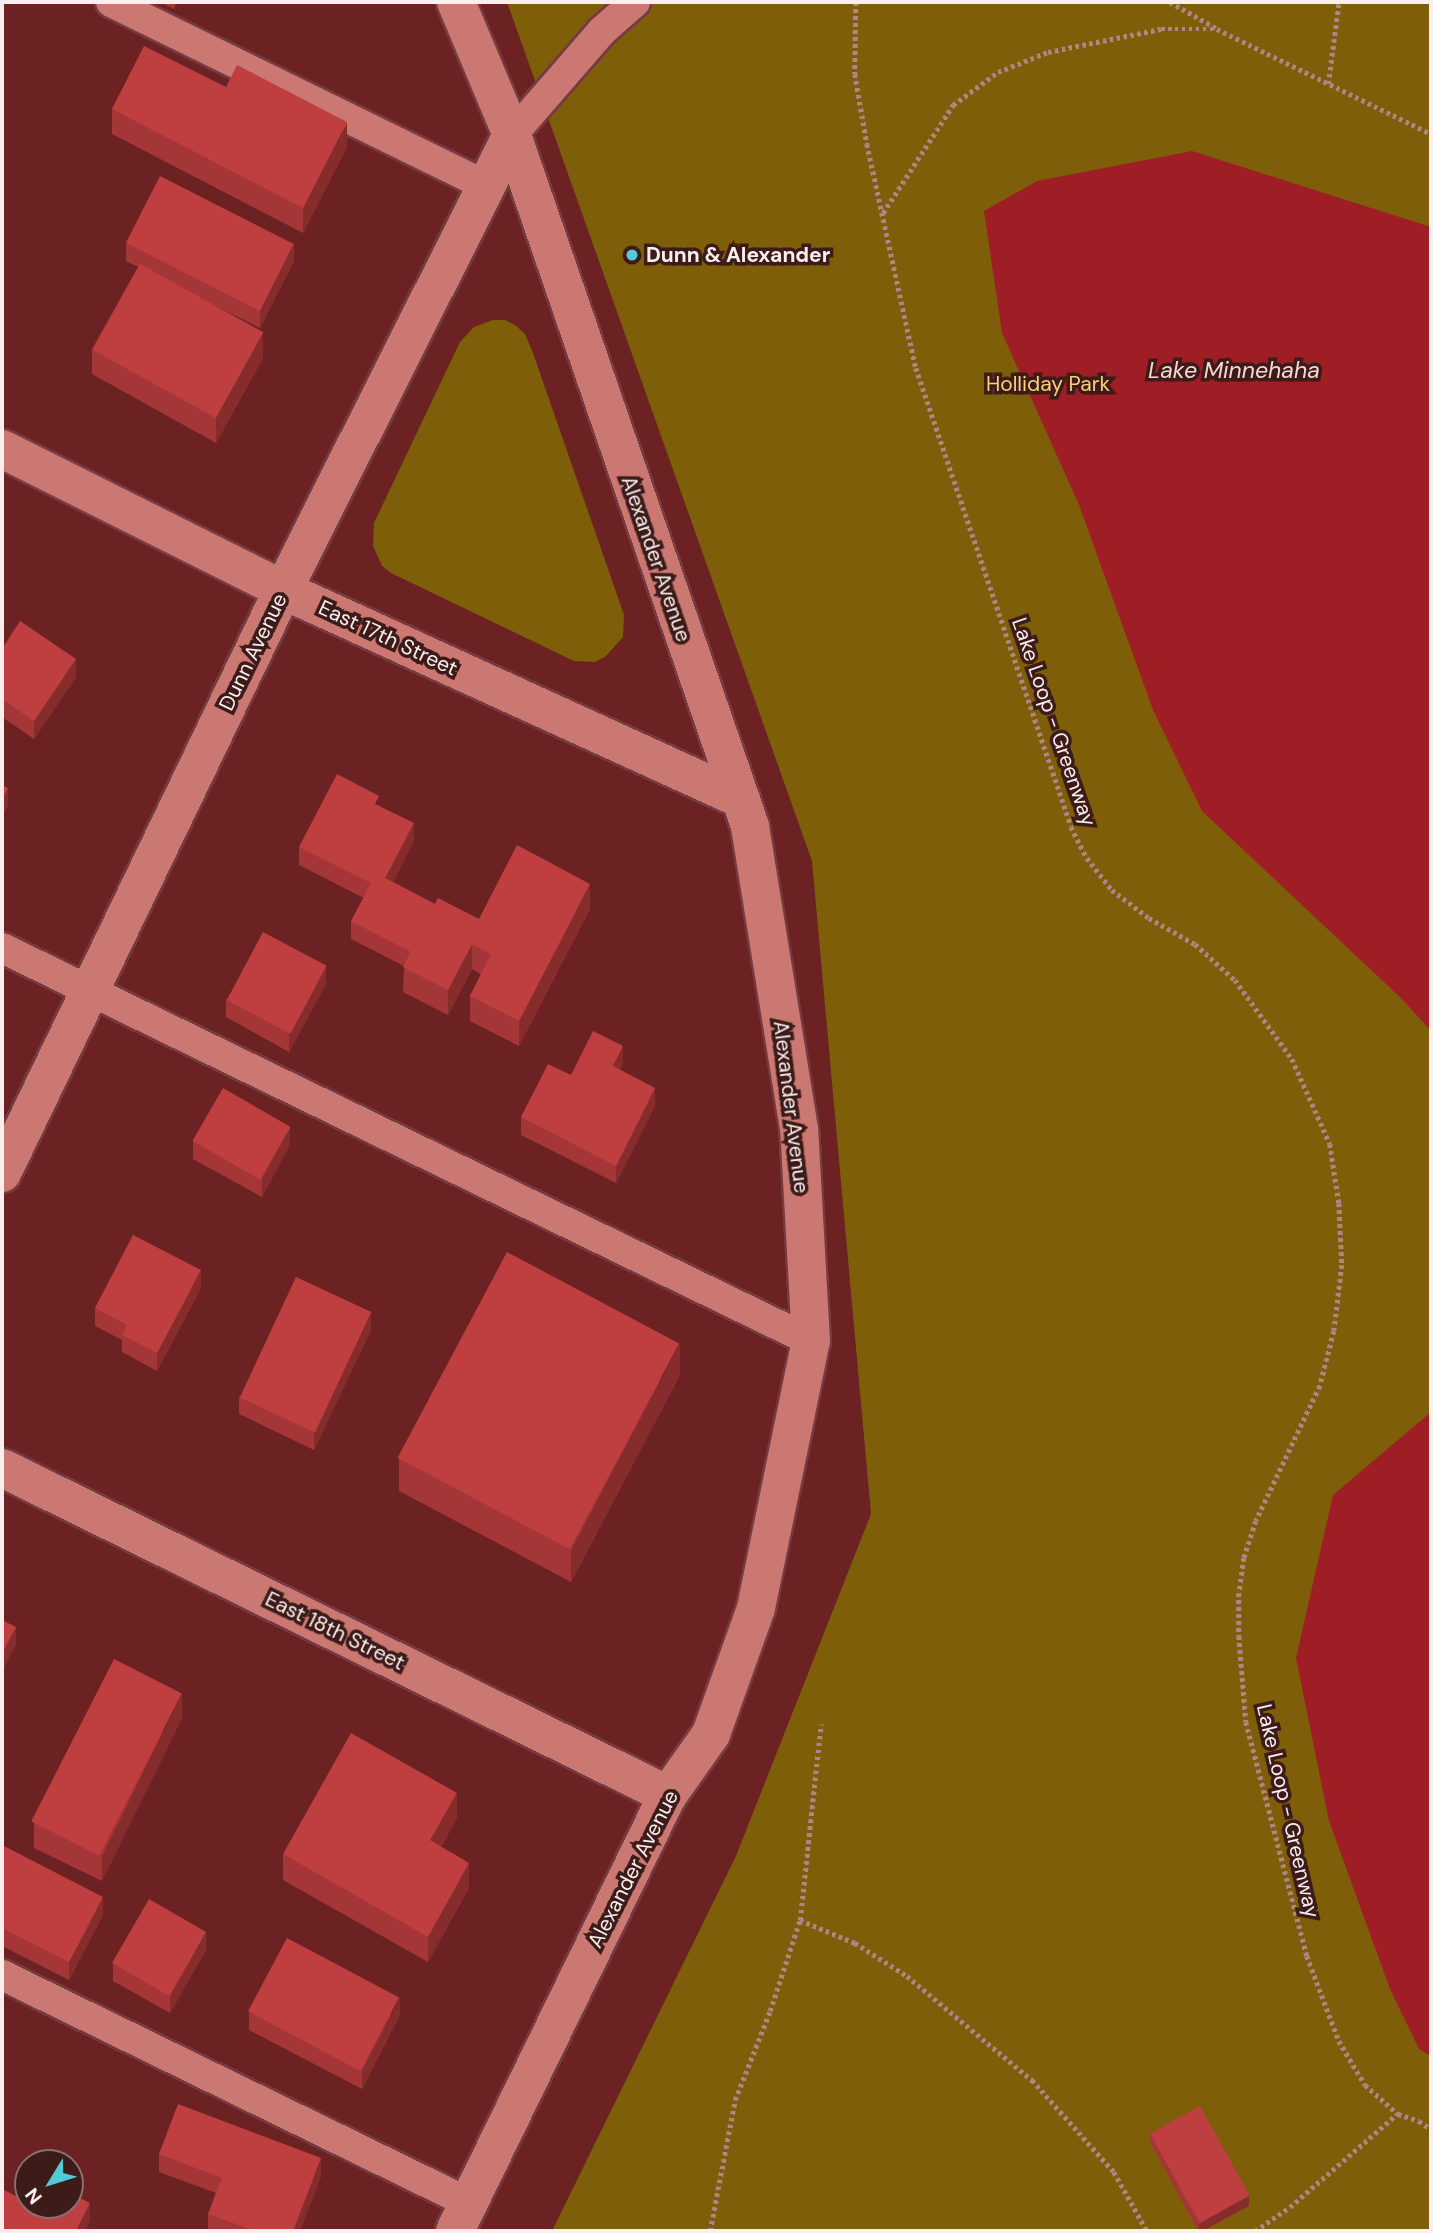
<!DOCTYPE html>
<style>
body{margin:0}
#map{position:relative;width:1433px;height:2233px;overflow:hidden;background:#6c2222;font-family:"DM Sans",sans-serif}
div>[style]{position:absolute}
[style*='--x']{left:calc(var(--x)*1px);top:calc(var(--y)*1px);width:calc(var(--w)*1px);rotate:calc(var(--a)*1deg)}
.green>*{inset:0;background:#7f5e0a}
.water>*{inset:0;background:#9f1e25}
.path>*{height:4.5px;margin-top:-2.25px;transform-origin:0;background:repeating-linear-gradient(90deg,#b08585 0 3.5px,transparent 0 7px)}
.roads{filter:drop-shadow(2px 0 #763b40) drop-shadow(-2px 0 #763b40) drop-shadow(0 2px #763b40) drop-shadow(0 -2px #763b40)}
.lane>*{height:30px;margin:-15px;padding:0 15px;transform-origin:15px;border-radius:15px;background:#cb7772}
.street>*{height:38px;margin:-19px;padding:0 19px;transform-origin:19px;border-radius:19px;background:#cb7772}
.wall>*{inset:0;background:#a43637}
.shaded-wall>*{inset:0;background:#862c2d}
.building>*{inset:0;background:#bf3f40;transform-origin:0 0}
.dots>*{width:19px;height:19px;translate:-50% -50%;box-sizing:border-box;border:4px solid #3c1b19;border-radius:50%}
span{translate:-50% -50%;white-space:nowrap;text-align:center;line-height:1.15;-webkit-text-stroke:7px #3c1b19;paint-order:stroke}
.poi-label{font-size:21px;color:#f9efee;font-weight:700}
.left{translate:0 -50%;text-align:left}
.park-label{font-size:21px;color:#fad079}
.street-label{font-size:21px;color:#f9efee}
.water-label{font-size:23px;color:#f8d6d2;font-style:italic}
.frame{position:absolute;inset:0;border:4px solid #f9efee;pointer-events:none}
.north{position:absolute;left:14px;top:2149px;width:70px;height:70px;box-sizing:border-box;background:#3c1b19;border:2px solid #88706e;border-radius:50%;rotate:232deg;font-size:19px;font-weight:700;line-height:28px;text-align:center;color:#f9efee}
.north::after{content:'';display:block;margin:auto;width:24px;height:32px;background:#52cbd7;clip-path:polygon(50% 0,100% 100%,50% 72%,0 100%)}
</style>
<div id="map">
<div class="green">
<i style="clip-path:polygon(507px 2px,1431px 2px,1431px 2231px,552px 2231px,736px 1856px,871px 1514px,812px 861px)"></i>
<i style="clip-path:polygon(493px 320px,505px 320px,515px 325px,525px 334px,533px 353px,624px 615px,623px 637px,606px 656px,595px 662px,574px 661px,391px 573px,382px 566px,373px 546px,374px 523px,460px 342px,474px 327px)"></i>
</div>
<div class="water">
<i style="clip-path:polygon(1192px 151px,1431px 227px,1431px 1031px,1402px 999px,1202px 811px,1153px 710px,1079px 505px,1002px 333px,984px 211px,1037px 181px)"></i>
<i style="clip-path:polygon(1431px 1412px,1431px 2056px,1419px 2049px,1390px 1989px,1329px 1821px,1296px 1658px,1333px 1495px)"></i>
</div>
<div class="path">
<i style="--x:856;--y:2;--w:72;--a:90.8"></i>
<i style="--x:855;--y:74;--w:71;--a:80.3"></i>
<i style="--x:867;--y:144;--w:229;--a:77.7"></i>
<i style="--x:916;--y:368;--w:484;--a:71.3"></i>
<i style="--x:1071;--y:827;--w:35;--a:63"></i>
<i style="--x:1087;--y:858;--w:41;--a:52"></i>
<i style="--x:1112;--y:890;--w:46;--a:37.1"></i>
<i style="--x:1149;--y:918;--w:53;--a:29.5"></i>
<i style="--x:1195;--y:944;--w:54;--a:42"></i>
<i style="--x:1235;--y:980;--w:97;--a:54.2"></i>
<i style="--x:1292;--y:1059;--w:93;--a:65.9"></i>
<i style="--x:1330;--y:1144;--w:60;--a:81.3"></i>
<i style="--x:1339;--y:1203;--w:62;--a:87.2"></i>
<i style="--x:1342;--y:1265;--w:66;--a:96.9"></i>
<i style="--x:1334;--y:1331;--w:57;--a:104.3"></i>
<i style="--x:1320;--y:1386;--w:149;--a:115.4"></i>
<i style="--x:1256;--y:1521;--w:39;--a:108"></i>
<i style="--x:1244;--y:1558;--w:35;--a:98"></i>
<i style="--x:1239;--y:1593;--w:43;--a:90"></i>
<i style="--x:1239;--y:1636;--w:86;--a:85.3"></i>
<i style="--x:1246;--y:1722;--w:242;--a:75.4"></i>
<i style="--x:1307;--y:1956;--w:91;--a:69.4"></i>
<i style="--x:1339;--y:2041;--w:51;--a:59.4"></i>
<i style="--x:1365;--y:2085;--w:44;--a:41.3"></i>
<i style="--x:1398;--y:2114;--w:22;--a:18"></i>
<i style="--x:1419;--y:2121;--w:14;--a:34"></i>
<i style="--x:1170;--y:2;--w:53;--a:29.5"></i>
<i style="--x:1328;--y:84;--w:83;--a:-82.4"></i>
<i style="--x:883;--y:213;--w:129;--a:-57.1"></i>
<i style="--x:953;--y:105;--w:56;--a:-36.3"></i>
<i style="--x:998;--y:72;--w:54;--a:-21.8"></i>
<i style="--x:1048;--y:52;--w:115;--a:-11.5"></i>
<i style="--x:1161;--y:29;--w:56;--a:0"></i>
<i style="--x:1217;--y:29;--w:238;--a:26.1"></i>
<i style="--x:800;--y:1920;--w:60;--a:22.7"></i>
<i style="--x:855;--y:1943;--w:62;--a:32.4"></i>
<i style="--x:907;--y:1976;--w:163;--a:39.8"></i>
<i style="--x:1032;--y:2080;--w:123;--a:48.3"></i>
<i style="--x:1114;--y:2172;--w:68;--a:60.8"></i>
<i style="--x:710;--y:2231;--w:133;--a:-79.2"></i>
<i style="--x:735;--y:2100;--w:96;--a:-68.5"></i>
<i style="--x:770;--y:2011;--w:96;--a:-71.8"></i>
<i style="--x:800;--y:1920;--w:197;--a:-83.9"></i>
<i style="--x:1255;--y:2231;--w:42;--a:-34.4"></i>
<i style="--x:1290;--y:2207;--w:142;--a:-41"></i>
</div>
<div class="roads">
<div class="lane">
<i style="--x:111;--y:2;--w:418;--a:26.1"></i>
<i style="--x:512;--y:135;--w:138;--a:-49.1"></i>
<i style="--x:602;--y:31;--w:44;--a:-41.3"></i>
<i style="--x:2;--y:948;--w:899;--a:25.91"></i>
<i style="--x:2;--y:1975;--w:520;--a:26.02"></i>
</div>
<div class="street">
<i style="--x:2;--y:449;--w:314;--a:26.6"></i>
<i style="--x:283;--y:590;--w:503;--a:24.53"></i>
<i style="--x:2;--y:1173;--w:647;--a:-64.27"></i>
<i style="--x:283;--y:590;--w:509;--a:-63.28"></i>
<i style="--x:2;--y:1468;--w:742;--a:26.15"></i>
<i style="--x:455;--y:2231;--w:485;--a:-64"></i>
<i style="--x:668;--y:1795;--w:75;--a:-54.8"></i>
<i style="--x:711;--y:1734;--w:134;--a:-70.3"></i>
<i style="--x:756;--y:1608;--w:273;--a:-78.4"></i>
<i style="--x:811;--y:1341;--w:212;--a:-93.2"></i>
<i style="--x:799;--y:1129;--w:307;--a:-99.2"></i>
<i style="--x:750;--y:826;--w:731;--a:-109.01"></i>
<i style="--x:512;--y:135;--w:144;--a:-112.8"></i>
</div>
</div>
<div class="wall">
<i style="clip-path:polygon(160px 2px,177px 2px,174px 9px)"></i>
<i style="clip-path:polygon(226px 87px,347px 147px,303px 233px,112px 134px,112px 109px)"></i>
<i style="clip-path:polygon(126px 243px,294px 261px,260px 328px,216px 306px,263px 358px,216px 443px,92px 374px,92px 349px,138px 267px,126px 261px)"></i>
<i style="clip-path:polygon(2px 649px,76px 677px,34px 739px,2px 717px)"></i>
<i style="clip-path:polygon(379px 805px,414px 841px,393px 882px,435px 904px,479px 919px,590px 909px,519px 1046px,470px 1021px,470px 996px,481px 974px,472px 969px,448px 1015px,403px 992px,404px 966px,351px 939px,351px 921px,364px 898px,299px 865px,299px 847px)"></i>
<i style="clip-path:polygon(326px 984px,289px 1052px,226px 1017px,226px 999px)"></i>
<i style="clip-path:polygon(623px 1063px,620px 1070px,655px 1106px,616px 1183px,521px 1135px,521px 1117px,571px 1075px)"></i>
<i style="clip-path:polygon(193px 1141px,290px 1145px,262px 1197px,193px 1159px)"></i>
<i style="clip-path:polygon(201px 1288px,157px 1371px,122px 1352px,122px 1340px,95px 1326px,95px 1308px)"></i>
<i style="clip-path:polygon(371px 1330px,314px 1450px,239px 1414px,239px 1397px)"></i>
<i style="clip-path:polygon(680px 1375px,571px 1582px,399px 1491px,399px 1459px)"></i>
<i style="clip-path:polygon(182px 1718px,102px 1881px,34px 1848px,34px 1822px)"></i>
<i style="clip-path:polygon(457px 1818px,441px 1847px,469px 1888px,428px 1962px,283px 1880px,283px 1854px)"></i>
<i style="clip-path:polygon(2px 1845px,103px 1915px,69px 1980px,2px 1946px)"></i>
<i style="clip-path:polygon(206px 1950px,170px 2013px,113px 1981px,113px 1964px)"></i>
<i style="clip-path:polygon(249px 2012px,400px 2015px,362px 2089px,249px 2030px)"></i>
<i style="clip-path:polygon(1150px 2133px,1249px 2206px,1202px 2231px,1198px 2231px,1150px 2142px)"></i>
<i style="clip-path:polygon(159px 2154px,321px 2176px,300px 2231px,208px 2231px,208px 2214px,216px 2193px,159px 2172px)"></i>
</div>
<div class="shaded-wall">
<i style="clip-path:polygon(347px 122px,347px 147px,303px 233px,303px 208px)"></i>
<i style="clip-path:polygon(294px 243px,294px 261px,260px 328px,260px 311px)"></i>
<i style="clip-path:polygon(263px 332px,263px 358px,216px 443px,216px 418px)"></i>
<i style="clip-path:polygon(76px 659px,76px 677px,34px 739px,34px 721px)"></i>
<i style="clip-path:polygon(8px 788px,8px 806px,2px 817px,2px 800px)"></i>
<i style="clip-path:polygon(414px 823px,414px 841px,385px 896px,385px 878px)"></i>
<i style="clip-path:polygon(590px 884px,590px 909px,519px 1046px,519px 1021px)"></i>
<i style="clip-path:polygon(472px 944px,472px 969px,448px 1015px,448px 990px)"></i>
<i style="clip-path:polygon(326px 966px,326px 984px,289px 1052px,289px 1034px)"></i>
<i style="clip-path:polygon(623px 1046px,623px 1063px,613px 1084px,613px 1066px)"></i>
<i style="clip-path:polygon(655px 1088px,655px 1106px,616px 1183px,616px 1166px)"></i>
<i style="clip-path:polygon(290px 1127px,290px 1145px,262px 1197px,262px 1179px)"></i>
<i style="clip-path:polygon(201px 1270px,201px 1288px,157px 1371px,157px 1353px)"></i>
<i style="clip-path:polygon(371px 1312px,371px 1330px,314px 1450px,314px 1432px)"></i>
<i style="clip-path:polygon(680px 1343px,680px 1375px,571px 1582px,571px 1550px)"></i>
<i style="clip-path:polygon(16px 1627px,16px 1645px,2px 1672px,2px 1654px)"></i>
<i style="clip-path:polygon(182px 1693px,182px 1718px,102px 1881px,102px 1856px)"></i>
<i style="clip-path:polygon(457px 1793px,457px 1818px,430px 1866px,430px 1840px)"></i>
<i style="clip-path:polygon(469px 1863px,469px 1888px,428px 1962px,428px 1937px)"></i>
<i style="clip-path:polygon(103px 1897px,103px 1915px,69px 1980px,69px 1962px)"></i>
<i style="clip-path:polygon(206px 1932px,206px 1950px,170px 2013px,170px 1996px)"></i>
<i style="clip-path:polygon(400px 1997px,400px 2015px,362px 2089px,362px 2071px)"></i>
<i style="clip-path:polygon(321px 2158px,321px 2176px,300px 2231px,293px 2231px)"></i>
<i style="clip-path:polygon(1249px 2196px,1249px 2206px,1202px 2231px,1199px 2231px,1199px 2224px)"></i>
<i style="clip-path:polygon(90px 2203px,90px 2221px,85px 2231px,76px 2231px)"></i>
</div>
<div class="building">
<i style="clip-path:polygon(144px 46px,226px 87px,237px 65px,347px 122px,303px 208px,112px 109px)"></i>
<i style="left:160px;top:176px;width:150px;height:75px;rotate:27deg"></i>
<i style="left:140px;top:264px;width:141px;height:98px;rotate:29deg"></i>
<i style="clip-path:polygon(20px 621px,76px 659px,34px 721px,2px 699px,2px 649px)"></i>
<i style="clip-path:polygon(337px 774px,379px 796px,375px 804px,414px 823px,385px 878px,435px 904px,411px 952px,351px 921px,371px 883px,299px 847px)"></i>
<i style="clip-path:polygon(2px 785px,8px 788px,2px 800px)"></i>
<i style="clip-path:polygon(517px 845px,590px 884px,519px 1021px,470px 996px,491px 954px,472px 944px,448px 990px,403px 967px,438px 898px,479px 919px)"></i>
<i style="left:263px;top:932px;width:72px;height:77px;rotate:28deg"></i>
<i style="clip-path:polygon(593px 1031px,623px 1046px,613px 1066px,655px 1088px,616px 1166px,521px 1117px,548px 1064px,571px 1075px)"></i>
<i style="left:223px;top:1088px;width:78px;height:61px;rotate:30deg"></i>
<i style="clip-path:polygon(133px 1235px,201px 1270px,157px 1353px,122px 1335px,127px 1325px,95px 1308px)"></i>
<i style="left:507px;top:1252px;width:195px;height:233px;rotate:28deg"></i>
<i style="left:296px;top:1277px;width:83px;height:133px;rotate:25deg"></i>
<i style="clip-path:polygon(2px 1620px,16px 1627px,2px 1654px)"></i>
<i style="left:114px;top:1659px;width:76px;height:182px;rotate:27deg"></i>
<i style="clip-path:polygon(351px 1733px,457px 1793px,430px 1840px,469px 1863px,428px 1937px,283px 1854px)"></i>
<i style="clip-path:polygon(2px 1845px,103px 1897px,69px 1962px,2px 1928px)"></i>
<i style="left:149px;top:1899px;width:66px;height:74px;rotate:30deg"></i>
<i style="left:287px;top:1938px;width:127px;height:83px;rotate:28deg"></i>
<i style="clip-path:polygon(178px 2104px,321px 2158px,293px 2231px,255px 2231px,208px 2214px,222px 2178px,159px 2154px)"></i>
<i style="left:1200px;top:2106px;width:102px;height:57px;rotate:61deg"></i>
<i style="clip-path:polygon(2px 2189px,28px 2202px,28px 2205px,33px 2205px,41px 2209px,42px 2205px,70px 2205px,70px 2193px,90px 2203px,76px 2231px,2px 2231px)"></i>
</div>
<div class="dots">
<i style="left:632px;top:255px;background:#52cbd7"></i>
</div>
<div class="poi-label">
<span class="left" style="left:646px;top:255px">Dunn &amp; Alexander</span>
</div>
<div class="park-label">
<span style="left:1048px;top:384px">Holliday Park</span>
</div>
<div class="street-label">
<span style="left:656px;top:559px;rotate:71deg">Alexander Avenue</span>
<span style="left:388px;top:638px;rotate:25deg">East 17th Street</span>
<span style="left:253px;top:652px;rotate:-64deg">Dunn Avenue</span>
<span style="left:1054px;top:722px;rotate:71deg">Lake Loop - Greenway</span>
<span style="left:791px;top:1107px;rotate:83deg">Alexander Avenue</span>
<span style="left:335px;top:1631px;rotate:26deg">East 18th Street</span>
<span style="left:1288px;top:1811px;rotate:77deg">Lake Loop - Greenway</span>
<span style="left:633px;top:1869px;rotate:-63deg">Alexander Avenue</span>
</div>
<div class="water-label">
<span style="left:1234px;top:370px">Lake Minnehaha</span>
</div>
<div class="frame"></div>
<div class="north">N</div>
</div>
